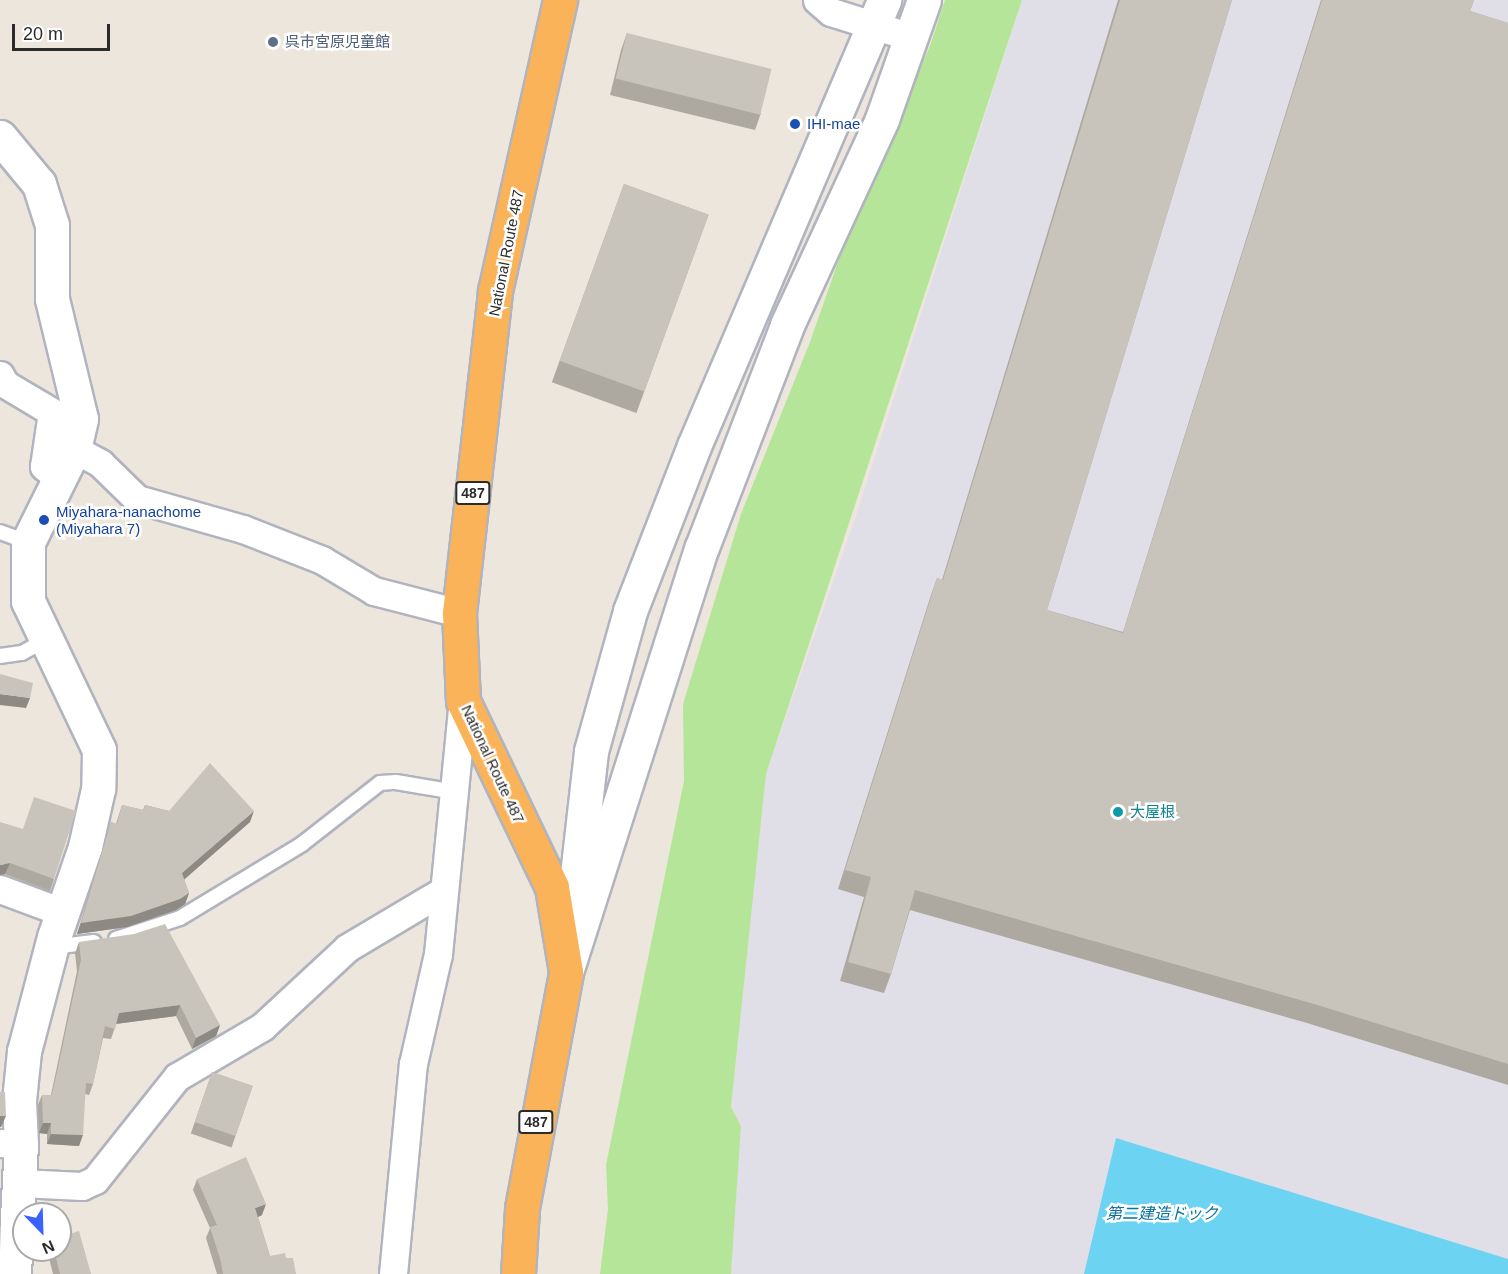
<!DOCTYPE html>
<meta charset="utf-8">
<style>
body{margin:0}
#map{position:relative;width:1508px;height:1274px;overflow:hidden;background:#ede6dd;font-family:Arial,"Noto Sans JP",sans-serif}
div>[style]{position:absolute}
[style*='--x']{left:calc(var(--x)*1px);top:calc(var(--y)*1px);width:calc(var(--w)*1px);rotate:calc(var(--a)*1deg)}
.industrial>*{inset:0;background:#e0dee6}
.green>*{inset:0;background:#b5e598}
.water>*{inset:0;background:#6dd3f2}
.roads{filter:drop-shadow(2px 0 #b1b4bf) drop-shadow(-2px 0 #b1b4bf) drop-shadow(0 2px #b1b4bf) drop-shadow(0 -2px #b1b4bf)}
.service>*{height:14px;margin:-7px;padding:0 7px;transform-origin:7px;border-radius:7px;background:#fff}
.minor>*{height:27px;margin:-13.5px;padding:0 13.5px;transform-origin:13.5px;border-radius:13.5px;background:#fff}
.tertiary>*{height:33px;margin:-16.5px;padding:0 16.5px;transform-origin:16.5px;border-radius:16.5px;background:#fff}
.trunk>*{height:33px;margin:-16.5px;padding:0 16.5px;transform-origin:16.5px;border-radius:16.5px;background:#fab358}
.wall>*{inset:0;background:#ada9a1;transform-origin:0 0}
.shaded-wall>*{inset:0;background:#8d8983}
.building>*{inset:0;background:#c9c4bb;transform-origin:0 0}
.dots>*{width:16px;height:16px;translate:-50% -50%;box-sizing:border-box;border:3px solid #fff;border-radius:50%}
span{translate:-50% -50%;white-space:nowrap;text-align:center;line-height:1.15;-webkit-text-stroke:5px #fff;paint-order:stroke}
.shield-label span{padding:2px 4px;background:#fff;border:2px solid;border-radius:4px;-webkit-text-stroke-width:0}
.shield-label{font-size:14px;color:#2b2b2b;font-weight:700}
.service-label{font-size:15px;color:#4e5e75}
.left{translate:0 -50%;text-align:left}
.transit-label{font-size:15px;color:#164399}
.street-label{font-size:15px;color:#2b2b2b}
.culture-label{font-size:15px;color:#0d838f}
.water-label{font-size:16px;color:#0a71a0;font-style:italic}
.north{position:absolute;left:12px;top:1202px;width:60px;height:60px;box-sizing:border-box;background:#fff;border:2px solid #aaa;border-radius:50%;rotate:157deg;font-size:16px;font-weight:700;line-height:24px;text-align:center;color:#2b2b2b}
.north::after{content:'';display:block;margin:auto;width:21px;height:27px;background:#3863ff;clip-path:polygon(50% 0,100% 100%,50% 72%,0 100%)}
.scale{position:absolute;left:12px;top:24px;width:98px;height:27px;box-sizing:border-box;border:3px solid #2b2b2b;border-top:0;padding-left:8px;font-size:18px;line-height:21px;white-space:nowrap;color:#2b2b2b;-webkit-text-stroke:4px #fff;paint-order:stroke}
</style>
<div id="map">
<div class="industrial">
<i style="clip-path:polygon(1022px 0,1508px 0,1508px 1274px,731px 1274px,741px 1126px,731px 1107px,766px 774px,855px 519px)"></i>
</div>
<div class="green">
<i style="clip-path:polygon(945px 0,1022px 0,766px 774px,731px 1107px,741px 1126px,731px 1274px,600px 1274px,608px 1209px,606px 1165px,684px 781px,683px 704px,741px 514px,810px 342px,858px 205px,930px 46px)"></i>
</div>
<div class="water">
<i style="clip-path:polygon(1116px 1138px,1508px 1259px,1508px 1274px,1084px 1274px)"></i>
</div>
<div class="roads">
<div class="service">
<i style="--x:0;--y:532;--w:30;--a:20"></i>
<i style="--x:0;--y:656;--w:22;--a:-8"></i>
<i style="--x:22;--y:653;--w:25;--a:-29"></i>
<i style="--x:116;--y:939;--w:67;--a:-18.2"></i>
<i style="--x:180;--y:918;--w:143;--a:-31.2"></i>
<i style="--x:302;--y:844;--w:99;--a:-38"></i>
<i style="--x:380;--y:783;--w:16;--a:-4"></i>
<i style="--x:396;--y:782;--w:60;--a:9.6"></i>
<i style="--x:52;--y:947;--w:42;--a:-6.8"></i>
</div>
<div class="minor">
<i style="--x:817;--y:0;--w:18;--a:41"></i>
<i style="--x:831;--y:12;--w:84;--a:17.4"></i>
<i style="--x:0;--y:375;--w:10;--a:61"></i>
<i style="--x:5;--y:384;--w:55;--a:30.8"></i>
<i style="--x:52;--y:412;--w:55;--a:98.4"></i>
<i style="--x:44;--y:466;--w:21;--a:43"></i>
<i style="--x:74;--y:449;--w:30;--a:28"></i>
<i style="--x:100;--y:463;--w:52;--a:44.2"></i>
<i style="--x:137;--y:499;--w:110;--a:15.8"></i>
<i style="--x:243;--y:529;--w:85;--a:21.4"></i>
<i style="--x:322;--y:560;--w:61;--a:30.8"></i>
<i style="--x:374;--y:591;--w:88;--a:14.5"></i>
<i style="--x:0;--y:889;--w:66;--a:20.4"></i>
<i style="--x:0;--y:1143;--w:21;--a:3"></i>
<i style="--x:20;--y:1183;--w:62;--a:2.8"></i>
<i style="--x:82;--y:1186;--w:14;--a:-25"></i>
<i style="--x:95;--y:1180;--w:132;--a:-51.5"></i>
<i style="--x:177;--y:1077;--w:99;--a:-30.5"></i>
<i style="--x:262;--y:1027;--w:116;--a:-42.9"></i>
<i style="--x:347;--y:948;--w:109;--a:-30.8"></i>
<i style="--x:393;--y:1274;--w:211;--a:-84.6"></i>
<i style="--x:413;--y:1064;--w:113;--a:-77.2"></i>
<i style="--x:438;--y:954;--w:254;--a:-84.4"></i>
</div>
<div class="tertiary">
<i style="--x:0;--y:137;--w:61;--a:50.3"></i>
<i style="--x:39;--y:184;--w:43;--a:72.4"></i>
<i style="--x:52;--y:225;--w:74;--a:90"></i>
<i style="--x:52;--y:299;--w:123;--a:76.4"></i>
<i style="--x:81;--y:419;--w:31;--a:103"></i>
<i style="--x:74;--y:449;--w:104;--a:116.3"></i>
<i style="--x:28;--y:542;--w:59;--a:90"></i>
<i style="--x:28;--y:601;--w:165;--a:64.5"></i>
<i style="--x:99;--y:750;--w:39;--a:91"></i>
<i style="--x:98;--y:789;--w:59;--a:102.6"></i>
<i style="--x:85;--y:847;--w:95;--a:109"></i>
<i style="--x:54;--y:937;--w:118;--a:104.7"></i>
<i style="--x:24;--y:1051;--w:49;--a:95.8"></i>
<i style="--x:19;--y:1100;--w:44;--a:87.4"></i>
<i style="--x:21;--y:1144;--w:130;--a:93.1"></i>
<i style="--x:574;--y:901;--w:151;--a:-83.5"></i>
<i style="--x:591;--y:751;--w:145;--a:-74.4"></i>
<i style="--x:630;--y:611;--w:177;--a:-68.8"></i>
<i style="--x:694;--y:446;--w:485;--a:-66.9"></i>
<i style="--x:566;--y:972;--w:446;--a:-72.3"></i>
<i style="--x:702;--y:547;--w:238;--a:-69"></i>
<i style="--x:787;--y:325;--w:227;--a:-65.2"></i>
<i style="--x:882;--y:119;--w:126;--a:-70.6"></i>
</div>
<div class="trunk">
<i style="--x:518;--y:1274;--w:66;--a:-86.5"></i>
<i style="--x:522;--y:1208;--w:240;--a:-79.4"></i>
<i style="--x:566;--y:972;--w:86;--a:-99.4"></i>
<i style="--x:552;--y:887;--w:206;--a:-115.6"></i>
<i style="--x:463;--y:701;--w:88;--a:-92.6"></i>
<i style="--x:459;--y:613;--w:324;--a:-83.6"></i>
<i style="--x:495;--y:291;--w:298;--a:-77.4"></i>
</div>
</div>
<div class="wall">
<i style="clip-path:polygon(1118px 0,1232px 0,1047px 610px,1123px 632px,1321px 0,1474px 0,1470px 11px,1508px 23px,1508px 1085px,1307px 1023px,910px 910px,891px 974px,884px 993px,840px 981px,864px 897px,838px 889px,930px 598px,937px 578px,942px 580px)"></i>
<i style="clip-path:polygon(627px 33px,761px 113px,755px 130px,610px 95px,621px 50px)"></i>
<i style="left:624px;top:184px;width:90px;height:211px;rotate:20deg"></i>
<i style="clip-path:polygon(122px 805px,143px 810px,145px 805px,169px 811px,250px 822px,184px 879px,189px 893px,185px 904px,176px 910px,127px 927px,77px 934px,107px 834px,111px 822px,116px 824px)"></i>
<i style="clip-path:polygon(0 822px,54px 879px,50px 891px,5px 874px)"></i>
<i style="clip-path:polygon(79px 942px,220px 1025px,216px 1036px,192px 1049px,176px 1016px,116px 1024px,111px 1039px,103px 1038px,93px 1084px,89px 1095px,85px 1094px,79px 1146px,47px 1144px,47px 1134px,39px 1133px,38px 1105px,42px 1095px,51px 1095px,77px 971px,75px 953px)"></i>
<i style="left:212px;top:1072px;width:43px;height:65px;rotate:19deg"></i>
<i style="clip-path:polygon(197px 1179px,262px 1215px,258px 1217px,270px 1256px,286px 1258px,296px 1274px,217px 1274px,206px 1238px,210px 1228px,193px 1190px)"></i>
<i style="clip-path:polygon(47px 1250px,60px 1250px,91px 1274px,53px 1274px)"></i>
</div>
<div class="shaded-wall">
<i style="clip-path:polygon(0 694px,30px 698px,26px 708px,0 705px)"></i>
<i style="clip-path:polygon(254px 811px,250px 822px,178px 885px,182px 873px)"></i>
<i style="clip-path:polygon(10px 863px,5px 874px,0 875px,0 865px)"></i>
<i style="clip-path:polygon(189px 893px,185px 904px,176px 910px,127px 927px,77px 934px,81px 923px)"></i>
<i style="clip-path:polygon(180px 1005px,176px 1016px,115px 1024px,119px 1013px)"></i>
<i style="clip-path:polygon(220px 1025px,216px 1036px,192px 1049px,196px 1038px)"></i>
<i style="clip-path:polygon(0 1116px,6px 1116px,1px 1127px,0 1127px)"></i>
<i style="clip-path:polygon(43px 1123px,51px 1123px,47px 1134px,39px 1133px)"></i>
<i style="clip-path:polygon(51px 1134px,83px 1135px,79px 1146px,47px 1144px)"></i>
<i style="clip-path:polygon(266px 1204px,262px 1215px,251px 1220px,255px 1208px)"></i>
</div>
<div class="building">
<i style="clip-path:polygon(1120px 0,1232px 0,1047px 610px,1123px 633px,1322px 0,1474px 0,1470px 11px,1508px 23px,1508px 1064px,1314px 1004px,915px 890px,891px 974px,848px 962px,871px 877px,845px 870px,937px 578px,943px 580px)"></i>
<i style="left:627px;top:33px;width:149px;height:47px;rotate:14deg"></i>
<i style="left:624px;top:184px;width:90px;height:188px;rotate:20deg"></i>
<i style="clip-path:polygon(0 674px,33px 683px,30px 698px,0 694px)"></i>
<i style="clip-path:polygon(210px 763px,254px 811px,182px 873px,189px 893px,180px 899px,131px 916px,81px 923px,111px 822px,117px 824px,122px 805px,144px 810px,145px 805px,169px 811px)"></i>
<i style="clip-path:polygon(34px 797px,76px 811px,54px 879px,10px 863px,0 865px,0 822px,23px 829px)"></i>
<i style="clip-path:polygon(165px 924px,220px 1025px,196px 1038px,180px 1005px,119px 1013px,115px 1029px,105px 1026px,93px 1084px,86px 1083px,83px 1135px,51px 1134px,51px 1123px,43px 1123px,42px 1095px,52px 1095px,81px 960px,79px 942px,134px 934px)"></i>
<i style="left:212px;top:1072px;width:43px;height:53px;rotate:19deg"></i>
<i style="clip-path:polygon(0 1092px,5px 1092px,6px 1116px,0 1116px)"></i>
<i style="clip-path:polygon(246px 1157px,266px 1204px,255px 1208px,270px 1256px,285px 1253px,286px 1258px,293px 1258px,296px 1274px,223px 1274px,221px 1262px,210px 1227px,217px 1225px,197px 1179px)"></i>
<i style="clip-path:polygon(0 1226px,1px 1226px,0 1252px)"></i>
<i style="clip-path:polygon(79px 1231px,91px 1274px,60px 1274px,54px 1250px,60px 1250px,60px 1237px)"></i>
</div>
<div class="dots">
<i style="left:273px;top:42px;background:#5c6f8a"></i>
<i style="left:795px;top:124px;background:#1a4fb4"></i>
<i style="left:44px;top:520px;background:#1a4fb4"></i>
<i style="left:1118px;top:812px;background:#0f9aa8"></i>
</div>
<div class="shield-label">
<span style="left:473px;top:493px">487</span>
<span style="left:536px;top:1122px">487</span>
</div>
<div class="service-label">
<span class="left" style="left:285px;top:42px">呉市宮原児童館</span>
</div>
<div class="transit-label">
<span class="left" style="left:807px;top:124px">IHI-mae</span>
<span class="left" style="left:56px;top:520px">Miyahara-nanachome<br>(Miyahara 7)</span>
</div>
<div class="street-label">
<span style="left:506px;top:253px;rotate:-79deg">National Route 487</span>
<span style="left:493px;top:764px;rotate:65deg">National Route 487</span>
</div>
<div class="culture-label">
<span class="left" style="left:1130px;top:812px">大屋根</span>
</div>
<div class="water-label">
<span style="left:1162px;top:1214px">第二建造ドック</span>
</div>
<div class="north">N</div>
<div class="scale">20 m</div>
</div>
